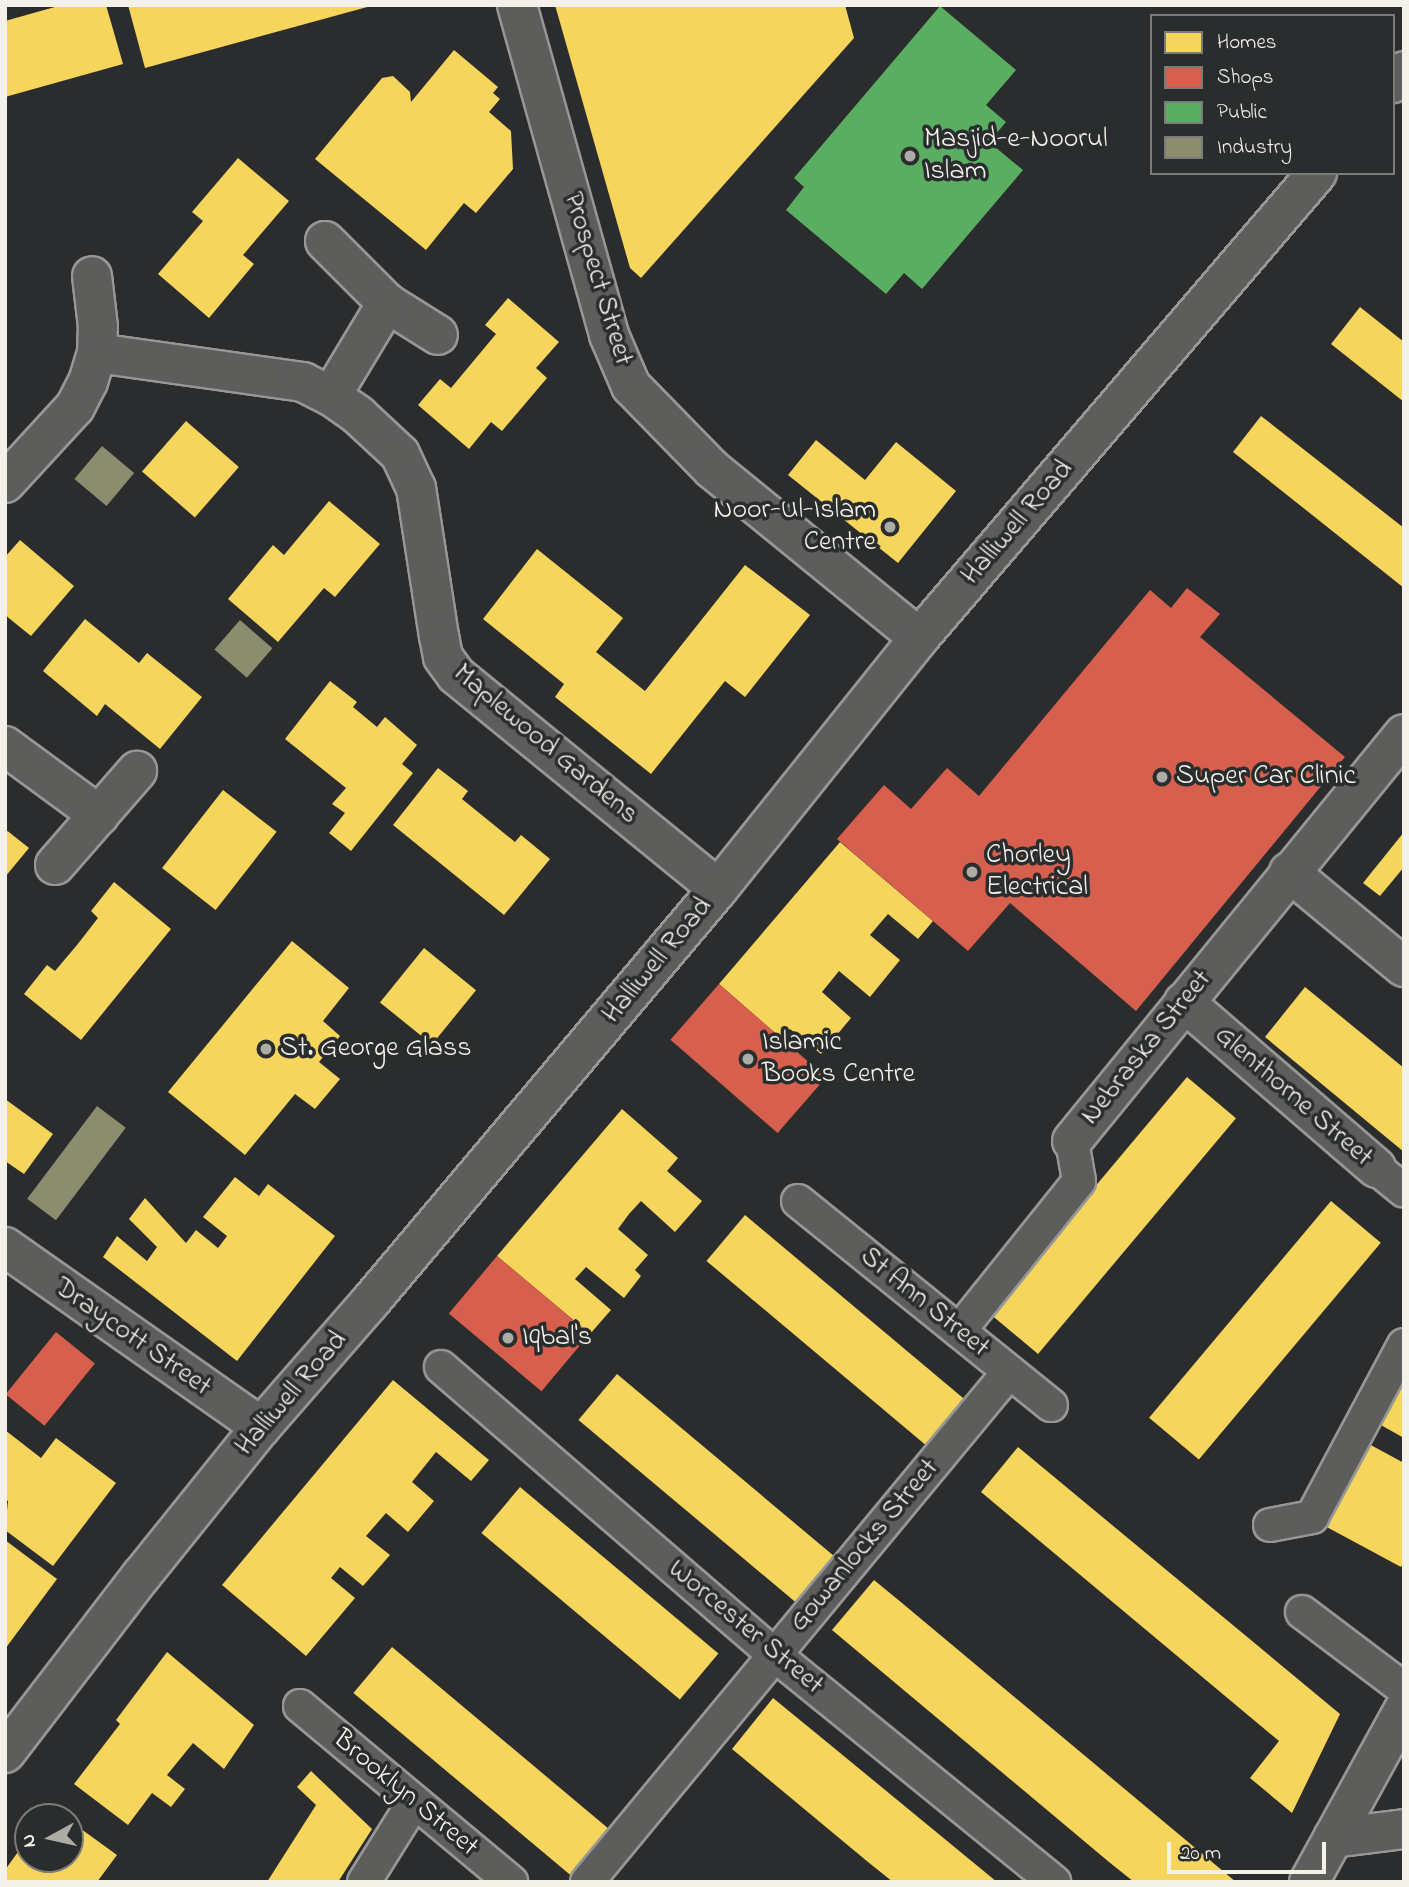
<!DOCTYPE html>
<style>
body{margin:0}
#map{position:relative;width:1409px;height:1887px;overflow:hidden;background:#2b2c2d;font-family:"Indie Flower",sans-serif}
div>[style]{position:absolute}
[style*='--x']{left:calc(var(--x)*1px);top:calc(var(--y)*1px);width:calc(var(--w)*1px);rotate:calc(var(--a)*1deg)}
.homes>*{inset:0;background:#f6d55c;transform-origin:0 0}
.shops>*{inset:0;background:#d6604d;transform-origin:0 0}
.public>*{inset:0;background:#5aae61}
.industry>*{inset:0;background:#8c8c6e;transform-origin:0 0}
.roads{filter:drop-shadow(2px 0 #979796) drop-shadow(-2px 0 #979796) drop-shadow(0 2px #979796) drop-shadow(0 -2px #979796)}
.pedestrian>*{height:32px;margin:-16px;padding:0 16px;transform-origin:16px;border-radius:16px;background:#5d5d5c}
.minor>*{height:38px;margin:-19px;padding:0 19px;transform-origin:19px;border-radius:19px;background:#5d5d5c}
.primary>*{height:38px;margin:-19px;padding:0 19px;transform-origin:19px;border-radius:19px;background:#5d5d5c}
.dots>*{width:19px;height:19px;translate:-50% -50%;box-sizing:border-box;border:4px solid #2a2d2e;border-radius:50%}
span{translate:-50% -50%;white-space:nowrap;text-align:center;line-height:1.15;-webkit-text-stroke:7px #2a2d2e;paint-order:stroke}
.poi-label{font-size:28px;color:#f4f1e8}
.left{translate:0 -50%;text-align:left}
.right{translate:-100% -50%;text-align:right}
.street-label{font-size:28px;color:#f4f1e8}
.frame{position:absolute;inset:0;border:7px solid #f4f1e8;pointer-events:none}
.legend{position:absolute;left:1150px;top:14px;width:245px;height:161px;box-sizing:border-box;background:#2a2d2e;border:2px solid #7b7b78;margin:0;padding:9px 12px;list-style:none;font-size:21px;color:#f4f1e8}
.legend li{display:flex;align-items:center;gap:14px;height:35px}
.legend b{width:35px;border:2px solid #7b7b78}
.north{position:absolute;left:14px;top:1803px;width:70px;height:70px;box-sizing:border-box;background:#2a2d2e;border:2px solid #7b7b78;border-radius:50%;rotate:262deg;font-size:19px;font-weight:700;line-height:28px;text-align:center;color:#f4f1e8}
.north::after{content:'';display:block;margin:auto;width:24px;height:32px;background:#aeaca7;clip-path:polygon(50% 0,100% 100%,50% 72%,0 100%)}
.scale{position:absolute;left:1167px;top:1842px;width:159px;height:32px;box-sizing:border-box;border:4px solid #f4f1e8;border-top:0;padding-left:9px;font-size:21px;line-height:24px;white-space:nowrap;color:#f4f1e8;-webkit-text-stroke:5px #2a2d2e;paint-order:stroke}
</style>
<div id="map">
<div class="homes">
<i style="clip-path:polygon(62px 5px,106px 5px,123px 64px,5px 97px,5px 21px)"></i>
<i style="clip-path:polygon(128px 5px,371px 5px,371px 6px,145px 68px)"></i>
<i style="clip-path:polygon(555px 5px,845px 5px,854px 38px,641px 278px,630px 268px)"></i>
<i style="clip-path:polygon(454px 50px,498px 87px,493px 93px,500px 99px,489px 112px,511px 131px,513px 169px,476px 213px,464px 203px,426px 250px,315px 159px,382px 78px,393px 76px,410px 92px,411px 102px)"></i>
<i style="clip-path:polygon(238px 158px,289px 201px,243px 255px,254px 264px,209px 318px,158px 274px,203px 221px,192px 212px)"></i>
<i style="clip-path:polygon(508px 298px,559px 342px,536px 368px,547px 378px,502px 431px,491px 422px,469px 449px,418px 405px,440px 379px,451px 388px,496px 334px,485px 325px)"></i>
<i style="clip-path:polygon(1360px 307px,1404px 342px,1404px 402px,1331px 344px)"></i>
<i style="clip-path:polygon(1261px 416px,1404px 528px,1404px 588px,1233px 452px)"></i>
<i style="left:186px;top:421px;width:70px;height:67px;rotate:41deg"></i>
<i style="clip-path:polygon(816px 440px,865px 480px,896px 442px,956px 491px,898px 563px,788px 475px)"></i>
<i style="clip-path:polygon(329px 501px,380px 544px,335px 597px,324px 588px,278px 642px,228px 599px,273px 545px,284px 555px)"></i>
<i style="clip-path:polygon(20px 540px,74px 586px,31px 636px,5px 615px,5px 557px)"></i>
<i style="clip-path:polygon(537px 549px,623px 618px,596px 652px,645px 691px,745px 565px,810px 615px,745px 697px,725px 681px,651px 774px,555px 697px,564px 684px,483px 619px)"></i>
<i style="clip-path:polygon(85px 619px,139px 663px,147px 653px,202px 697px,160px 749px,105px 704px,97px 716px,43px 671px)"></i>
<i style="clip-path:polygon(330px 681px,357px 702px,353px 707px,377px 727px,385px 717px,417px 745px,402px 764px,413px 773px,351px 851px,329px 833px,345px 813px,332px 804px,346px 788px,285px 739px)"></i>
<i style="clip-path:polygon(438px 768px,468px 791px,462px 799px,515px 842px,521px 835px,550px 859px,504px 915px,393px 825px)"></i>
<i style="left:223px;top:790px;width:68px;height:99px;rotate:38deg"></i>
<i style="clip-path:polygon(5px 829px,29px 848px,5px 877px)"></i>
<i style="clip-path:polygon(1404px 832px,1404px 867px,1380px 896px,1363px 883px)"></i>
<i style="clip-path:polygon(840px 842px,933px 921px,918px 939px,888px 914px,870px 935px,900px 960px,870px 997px,839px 971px,822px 992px,851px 1018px,821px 1054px,790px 1029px,782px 1039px,719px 984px)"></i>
<i style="clip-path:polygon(114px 882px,171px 929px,81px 1040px,24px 994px,47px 965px,55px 971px,77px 945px,98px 918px,91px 911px)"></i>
<i style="clip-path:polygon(292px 941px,349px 988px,323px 1021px,340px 1036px,319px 1062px,340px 1079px,315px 1109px,295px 1094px,245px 1155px,168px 1092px)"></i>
<i style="left:424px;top:948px;width:67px;height:70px;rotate:39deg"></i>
<i style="clip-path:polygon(1305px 987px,1404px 1068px,1404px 1152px,1265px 1037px)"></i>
<i style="left:1187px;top:1077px;width:64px;height:308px;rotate:40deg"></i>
<i style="clip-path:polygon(5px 1099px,53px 1134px,24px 1174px,5px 1161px)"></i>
<i style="clip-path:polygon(622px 1109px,678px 1158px,667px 1171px,702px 1201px,675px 1232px,641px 1201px,629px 1214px,618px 1229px,648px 1255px,635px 1270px,641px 1276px,624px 1298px,586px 1267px,575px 1279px,611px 1310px,590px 1334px,497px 1256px)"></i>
<i style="clip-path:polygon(235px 1177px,259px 1196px,268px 1184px,335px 1236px,237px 1361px,103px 1257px,117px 1236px,147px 1261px,157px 1247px,129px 1219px,145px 1198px,186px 1243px,196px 1230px,218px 1248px,227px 1236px,203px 1217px)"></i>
<i style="left:1331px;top:1201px;width:65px;height:283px;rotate:40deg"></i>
<i style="left:745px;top:1215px;width:292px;height:60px;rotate:40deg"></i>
<i style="left:617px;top:1374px;width:291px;height:60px;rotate:40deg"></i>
<i style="clip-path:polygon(1404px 1379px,1404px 1438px,1379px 1424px)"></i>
<i style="clip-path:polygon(393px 1380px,489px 1460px,471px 1481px,436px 1452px,412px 1482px,434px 1501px,408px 1532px,386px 1513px,366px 1536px,390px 1555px,363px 1586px,340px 1567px,331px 1578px,355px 1598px,306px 1656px,222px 1585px)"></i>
<i style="clip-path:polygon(5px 1430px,41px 1458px,56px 1438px,116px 1483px,53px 1566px,5px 1530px,8px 1501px,5px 1499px)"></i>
<i style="clip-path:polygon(1367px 1443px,1404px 1463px,1404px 1562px,1401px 1567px,1323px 1525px)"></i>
<i style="clip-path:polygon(1018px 1447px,1340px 1714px,1292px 1813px,1250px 1778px,1279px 1741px,981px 1492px)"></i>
<i style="left:520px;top:1487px;width:259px;height:60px;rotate:40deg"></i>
<i style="clip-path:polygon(5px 1540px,57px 1579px,5px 1649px)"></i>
<i style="clip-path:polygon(874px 1580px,902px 1603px,1236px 1882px,1134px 1882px,1109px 1862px,832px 1630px)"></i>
<i style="left:392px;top:1647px;width:291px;height:60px;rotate:40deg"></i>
<i style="clip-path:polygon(167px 1652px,254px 1725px,224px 1769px,193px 1743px,167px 1775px,185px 1789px,171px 1807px,152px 1793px,128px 1825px,74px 1784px,120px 1724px,116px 1720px)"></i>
<i style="clip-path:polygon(773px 1698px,828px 1743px,997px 1882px,893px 1882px,868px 1862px,732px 1749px)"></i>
<i style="clip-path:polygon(311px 1771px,372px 1829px,338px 1882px,267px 1882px,316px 1805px,297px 1787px)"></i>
<i style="clip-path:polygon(70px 1821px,117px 1855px,97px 1882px,5px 1882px,5px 1870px,28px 1838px,28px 1859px,70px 1859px)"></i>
</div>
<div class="shops">
<i style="clip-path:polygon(1187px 588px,1220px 614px,1200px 637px,1345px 757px,1136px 1011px,1010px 903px,968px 951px,837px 839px,884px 785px,911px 809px,947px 768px,979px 796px,1150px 590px,1171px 608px)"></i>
<i style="left:719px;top:984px;width:142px;height:74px;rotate:41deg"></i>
<i style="left:497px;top:1256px;width:121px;height:75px;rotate:40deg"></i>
<i style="left:56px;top:1332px;width:50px;height:80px;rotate:39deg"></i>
</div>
<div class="public">
<i style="clip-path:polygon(940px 6px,1016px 70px,986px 105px,1006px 122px,989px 142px,1023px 170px,922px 289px,904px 273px,886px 294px,786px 210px,804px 187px,794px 178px)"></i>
</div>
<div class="industry">
<i style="left:102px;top:446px;width:42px;height:43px;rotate:40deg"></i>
<i style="left:240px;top:620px;width:43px;height:39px;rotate:41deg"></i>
<i style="left:97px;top:1106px;width:36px;height:116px;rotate:37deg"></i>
</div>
<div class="roads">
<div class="pedestrian">
<i style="--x:1376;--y:1168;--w:36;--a:39"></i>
<i style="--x:798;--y:1201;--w:325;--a:38.9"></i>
<i style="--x:959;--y:1331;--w:192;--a:-51.3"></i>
<i style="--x:1079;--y:1181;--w:41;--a:-99.9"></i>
<i style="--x:441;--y:1367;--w:441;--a:40.8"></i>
<i style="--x:775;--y:1655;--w:360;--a:39.1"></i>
<i style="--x:1270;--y:1525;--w:43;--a:-10.8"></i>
<i style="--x:1312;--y:1517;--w:195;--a:-61.9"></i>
<i style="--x:1302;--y:1612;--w:128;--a:37"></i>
<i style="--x:300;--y:1706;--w:275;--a:39.8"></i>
<i style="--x:364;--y:1882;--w:94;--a:-58"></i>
<i style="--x:587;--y:1882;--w:662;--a:-50.39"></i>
</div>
<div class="minor">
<i style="--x:517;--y:5;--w:343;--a:74.4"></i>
<i style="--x:609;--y:335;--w:56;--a:66.7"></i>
<i style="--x:631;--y:386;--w:116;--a:45.7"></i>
<i style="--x:712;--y:469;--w:267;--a:39.2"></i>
<i style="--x:325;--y:241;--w:88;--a:45"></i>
<i style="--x:387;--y:303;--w:60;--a:32.1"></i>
<i style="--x:97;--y:353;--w:208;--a:8"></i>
<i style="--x:303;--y:382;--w:31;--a:27"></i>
<i style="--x:331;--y:396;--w:33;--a:35"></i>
<i style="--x:358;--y:415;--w:57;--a:42.9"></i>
<i style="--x:400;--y:454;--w:38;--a:65"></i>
<i style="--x:416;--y:488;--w:150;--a:81.2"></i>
<i style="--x:439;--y:636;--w:21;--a:79"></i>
<i style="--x:443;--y:657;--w:22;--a:54"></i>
<i style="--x:456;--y:675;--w:338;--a:39.2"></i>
<i style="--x:331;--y:396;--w:109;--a:-58.9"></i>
<i style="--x:5;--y:483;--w:103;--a:-47.4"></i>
<i style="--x:75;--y:407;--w:28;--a:-63"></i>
<i style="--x:88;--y:382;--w:30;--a:-73"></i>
<i style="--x:97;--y:353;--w:26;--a:-88"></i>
<i style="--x:98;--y:327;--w:51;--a:-96.7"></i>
<i style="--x:5;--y:746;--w:117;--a:36.3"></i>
<i style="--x:55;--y:865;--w:125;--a:-48.9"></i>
<i style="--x:1289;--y:872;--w:149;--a:39.6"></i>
<i style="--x:1184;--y:1002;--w:254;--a:40.8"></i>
<i style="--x:1072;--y:1141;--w:525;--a:-50.8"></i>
<i style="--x:5;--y:1247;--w:313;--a:35.1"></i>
<i style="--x:1333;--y:1838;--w:72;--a:-7.2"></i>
<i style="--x:1309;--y:1882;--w:197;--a:-61.2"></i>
</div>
<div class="primary">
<i style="--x:1393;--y:83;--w:16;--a:-47"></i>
<i style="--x:5;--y:1753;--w:223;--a:-52.5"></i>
<i style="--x:141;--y:1576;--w:191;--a:-51.2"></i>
<i style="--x:261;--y:1427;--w:166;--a:-48.9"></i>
<i style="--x:370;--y:1302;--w:540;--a:-49.88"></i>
<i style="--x:718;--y:889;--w:322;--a:-51.3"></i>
<i style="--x:919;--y:638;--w:612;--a:-49.44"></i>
</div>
</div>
<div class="dots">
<i style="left:910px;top:156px;background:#aeaca7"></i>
<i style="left:890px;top:527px;background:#aeaca7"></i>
<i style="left:1162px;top:777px;background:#aeaca7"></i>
<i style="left:972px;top:872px;background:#aeaca7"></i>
<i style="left:266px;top:1049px;background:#aeaca7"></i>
<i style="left:748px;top:1059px;background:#aeaca7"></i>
<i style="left:508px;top:1338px;background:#aeaca7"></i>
</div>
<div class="poi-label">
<span class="left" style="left:924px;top:156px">Masjid-e-Noorul<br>Islam</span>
<span class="right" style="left:876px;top:527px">Noor-Ul-Islam<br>Centre</span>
<span class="left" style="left:1176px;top:777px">Super Car Clinic</span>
<span class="left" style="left:986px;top:872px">Chorley<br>Electrical</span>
<span class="left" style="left:762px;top:1059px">Islamic<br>Books Centre</span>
<span class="left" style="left:280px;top:1049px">St. George Glass</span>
<span class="left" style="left:522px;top:1338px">Iqbal's</span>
</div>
<div class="street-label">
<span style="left:597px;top:279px;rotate:73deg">Prospect Street</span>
<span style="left:1018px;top:523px;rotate:-49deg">Halliwell Road</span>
<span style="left:545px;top:745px;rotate:40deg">Maplewood Gardens</span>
<span style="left:658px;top:961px;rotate:-50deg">Halliwell Road</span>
<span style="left:1147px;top:1048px;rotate:-51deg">Nebraska Street</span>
<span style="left:1293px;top:1097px;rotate:41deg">Glenthorne Street</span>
<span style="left:924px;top:1303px;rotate:39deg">St Ann Street</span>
<span style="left:132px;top:1338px;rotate:35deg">Draycott Street</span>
<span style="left:292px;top:1394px;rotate:-49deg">Halliwell Road</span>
<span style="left:865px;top:1546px;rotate:-50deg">Gowanlocks Street</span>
<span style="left:745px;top:1628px;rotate:40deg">Worcester Street</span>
<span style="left:405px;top:1794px;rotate:40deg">Brooklyn Street</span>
</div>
<div class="frame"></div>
<ul class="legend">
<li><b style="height:19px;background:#f6d55c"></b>Homes</li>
<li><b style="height:19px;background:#d6604d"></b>Shops</li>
<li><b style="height:19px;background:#5aae61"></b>Public</li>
<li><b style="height:19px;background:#8c8c6e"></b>Industry</li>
</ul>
<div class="north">N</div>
<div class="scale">20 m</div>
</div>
